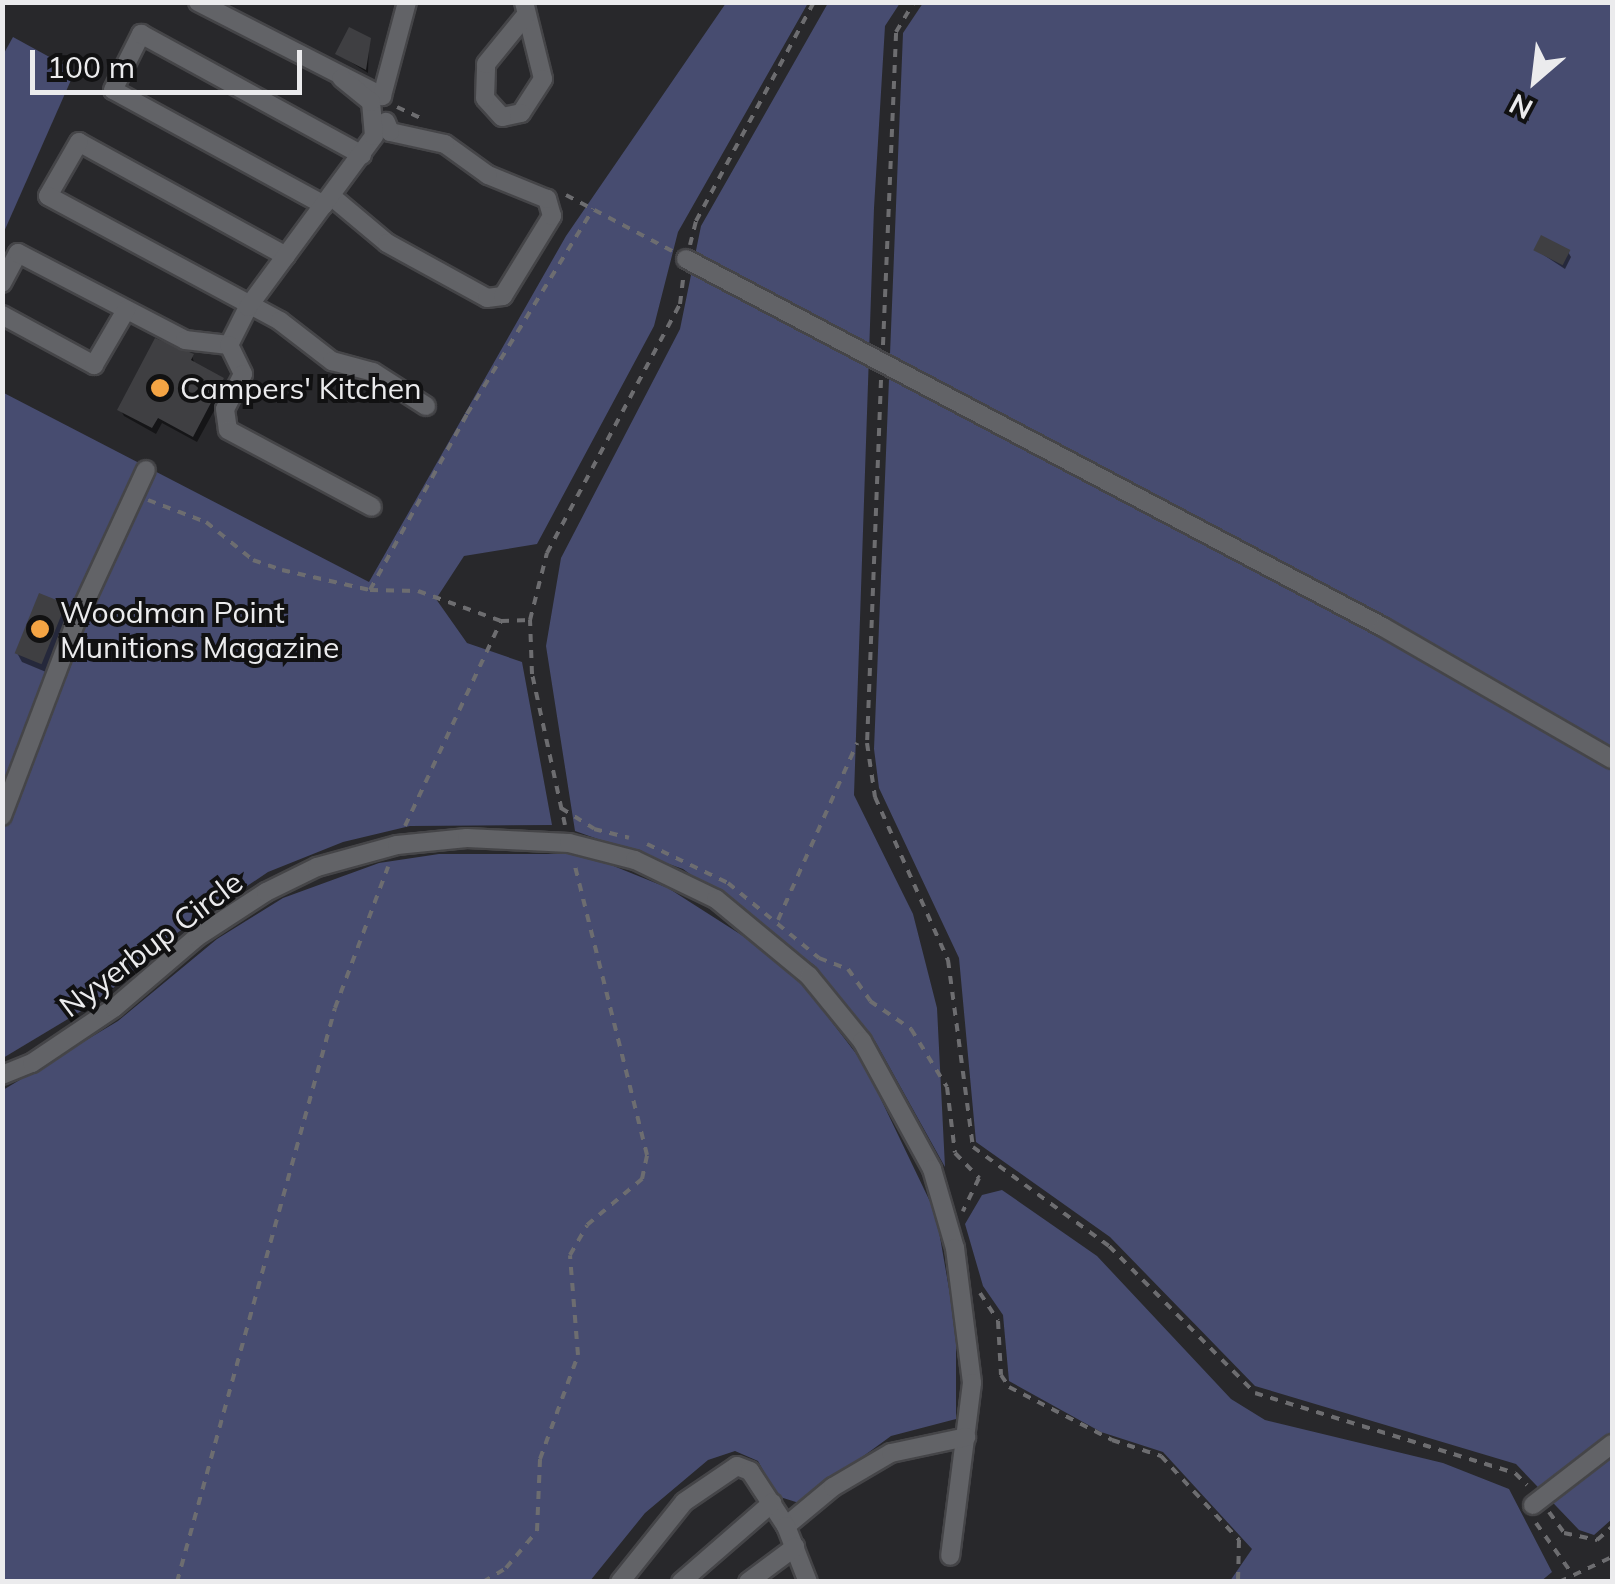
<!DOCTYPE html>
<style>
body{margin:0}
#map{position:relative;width:1615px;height:1584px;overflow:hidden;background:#28282b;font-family:Mulish,sans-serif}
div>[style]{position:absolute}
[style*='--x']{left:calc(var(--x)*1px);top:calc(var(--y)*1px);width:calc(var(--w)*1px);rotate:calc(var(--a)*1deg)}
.forest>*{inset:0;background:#474c70}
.shadow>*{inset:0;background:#0007}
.building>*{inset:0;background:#3f3f42;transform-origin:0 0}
.path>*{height:4px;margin-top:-2px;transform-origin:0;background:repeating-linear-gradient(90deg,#6d6d70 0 8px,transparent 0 16px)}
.roads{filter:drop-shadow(2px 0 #454548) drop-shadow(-2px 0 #454548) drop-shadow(0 2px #454548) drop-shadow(0 -2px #454548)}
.minor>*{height:18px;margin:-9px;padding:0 9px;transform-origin:9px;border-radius:9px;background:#626367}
.dots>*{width:28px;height:28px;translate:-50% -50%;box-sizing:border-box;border:5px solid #111112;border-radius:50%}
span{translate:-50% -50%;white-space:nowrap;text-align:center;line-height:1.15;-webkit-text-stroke:8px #111112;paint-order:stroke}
.poi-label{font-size:30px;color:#ebebed}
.left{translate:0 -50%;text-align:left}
.street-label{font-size:30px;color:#ebebed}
.frame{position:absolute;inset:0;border:5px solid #ebebed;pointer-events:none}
.north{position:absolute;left:1485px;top:30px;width:100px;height:100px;-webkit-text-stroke:8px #111112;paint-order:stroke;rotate:208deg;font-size:28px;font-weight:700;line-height:40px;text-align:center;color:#ebebed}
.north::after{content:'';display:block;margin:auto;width:35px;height:45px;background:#ebebed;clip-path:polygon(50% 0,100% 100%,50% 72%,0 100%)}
.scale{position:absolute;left:30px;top:50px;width:272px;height:45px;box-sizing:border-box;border:5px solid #ebebed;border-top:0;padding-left:12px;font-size:30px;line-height:35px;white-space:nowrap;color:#ebebed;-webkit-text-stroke:8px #111112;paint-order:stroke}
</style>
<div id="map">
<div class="forest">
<i style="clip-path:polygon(726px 3px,808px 3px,678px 232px,654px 326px,537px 544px,464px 556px,436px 599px,467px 643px,522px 662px,552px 825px,410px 826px,343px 842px,268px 872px,177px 933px,98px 1001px,3px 1058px,2px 392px,369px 582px,566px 236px)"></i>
<i style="clip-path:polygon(828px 3px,900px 3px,885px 26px,874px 208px,854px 795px,913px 914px,937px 1008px,945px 1167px,875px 1041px,814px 965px,683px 869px,575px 831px,546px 646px,561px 558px,680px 329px,701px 226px)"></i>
<i style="clip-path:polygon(923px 3px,1612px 3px,1612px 1519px,1594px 1535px,1579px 1530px,1516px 1464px,1255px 1386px,1110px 1237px,976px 1142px,959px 958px,879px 788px,874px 749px,903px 33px)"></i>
<i style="clip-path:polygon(13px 37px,75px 71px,3px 234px,3px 55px)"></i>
<i style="clip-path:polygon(439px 854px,584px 854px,668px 888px,754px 943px,805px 987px,864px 1064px,936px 1214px,956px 1329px,956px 1419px,891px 1436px,799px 1503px,777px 1496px,758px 1461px,735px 1451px,708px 1460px,645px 1513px,590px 1581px,3px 1582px,3px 1090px,118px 1021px,217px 939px,283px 898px,379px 863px)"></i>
<i style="clip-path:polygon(1002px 1190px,1097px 1256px,1231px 1399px,1265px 1420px,1443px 1463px,1509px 1489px,1552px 1572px,1540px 1582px,1230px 1581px,1252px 1549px,1163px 1452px,1101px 1432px,1009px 1381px,1003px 1315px,983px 1286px,965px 1224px,982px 1195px)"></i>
</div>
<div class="shadow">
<i style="clip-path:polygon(369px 40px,368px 73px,338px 54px)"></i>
<i style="clip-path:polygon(1536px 250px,1568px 252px,1571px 257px,1565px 269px)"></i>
<i style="clip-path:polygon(192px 356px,195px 365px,227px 387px,197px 442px,162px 423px,156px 434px,124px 416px,120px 409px)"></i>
<i style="clip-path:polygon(65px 606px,70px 615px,46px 672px,22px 662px,17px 653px)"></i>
</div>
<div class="building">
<i style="clip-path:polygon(349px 27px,371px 38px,366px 70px,335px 54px)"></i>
<i style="left:1541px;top:235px;width:33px;height:17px;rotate:27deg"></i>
<i style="clip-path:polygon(155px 338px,194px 354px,191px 360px,224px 378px,193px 437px,158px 418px,152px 428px,117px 410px)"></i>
<i style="left:39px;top:593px;width:29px;height:65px;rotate:22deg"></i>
</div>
<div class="path">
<i style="--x:397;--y:107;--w:31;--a:25"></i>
<i style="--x:566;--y:195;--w:120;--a:27.8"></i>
<i style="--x:690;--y:245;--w:25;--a:-76"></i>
<i style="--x:696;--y:221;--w:249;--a:-61.7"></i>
<i style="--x:883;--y:345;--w:313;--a:-87.6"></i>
<i style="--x:896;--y:32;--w:35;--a:-59"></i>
<i style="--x:881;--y:380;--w:363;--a:92.2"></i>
<i style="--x:867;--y:743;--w:55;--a:81.6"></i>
<i style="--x:875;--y:797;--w:179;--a:65.9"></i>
<i style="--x:948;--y:960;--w:189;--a:82.4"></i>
<i style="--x:973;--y:1147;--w:168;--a:36.1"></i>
<i style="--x:1109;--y:1246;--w:207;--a:45.2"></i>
<i style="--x:1255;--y:1393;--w:272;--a:17.1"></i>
<i style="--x:1515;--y:1473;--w:17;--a:45"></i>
<i style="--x:148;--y:500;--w:62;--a:20.8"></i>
<i style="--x:206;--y:522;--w:60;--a:39"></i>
<i style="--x:253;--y:560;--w:31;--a:19"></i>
<i style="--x:282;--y:570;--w:90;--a:12.8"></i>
<i style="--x:370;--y:590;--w:48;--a:1.2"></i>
<i style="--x:418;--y:591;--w:88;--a:19.9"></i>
<i style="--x:501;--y:621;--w:29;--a:-2"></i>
<i style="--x:370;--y:590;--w:201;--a:-61.1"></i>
<i style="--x:467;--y:414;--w:241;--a:-58.4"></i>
<i style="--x:561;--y:808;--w:39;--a:32"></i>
<i style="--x:594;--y:829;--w:36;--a:14"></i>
<i style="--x:565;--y:825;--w:155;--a:-102.3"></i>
<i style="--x:532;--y:674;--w:54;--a:-92.1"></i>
<i style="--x:530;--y:620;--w:69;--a:-75.8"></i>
<i style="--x:547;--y:553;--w:282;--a:-61.9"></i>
<i style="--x:680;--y:304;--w:25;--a:-83"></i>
<i style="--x:405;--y:826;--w:226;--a:-64.9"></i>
<i style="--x:647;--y:844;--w:90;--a:25.7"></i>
<i style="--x:728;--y:883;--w:118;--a:39.5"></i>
<i style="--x:819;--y:958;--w:31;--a:21"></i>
<i style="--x:848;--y:969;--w:39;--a:55"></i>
<i style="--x:870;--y:1001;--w:50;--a:34.3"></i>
<i style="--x:911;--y:1029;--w:68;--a:58.2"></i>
<i style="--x:947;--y:1087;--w:66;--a:83.1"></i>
<i style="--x:955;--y:1153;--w:35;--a:46"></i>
<i style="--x:979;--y:1178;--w:37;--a:116"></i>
<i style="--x:778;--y:920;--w:194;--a:-65.9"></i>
<i style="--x:980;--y:1293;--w:33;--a:57"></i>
<i style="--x:998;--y:1321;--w:54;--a:86.8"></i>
<i style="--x:1001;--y:1375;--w:14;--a:56"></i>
<i style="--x:1009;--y:1387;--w:116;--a:27.2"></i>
<i style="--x:1112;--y:1440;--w:52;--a:18.1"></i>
<i style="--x:1161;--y:1456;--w:115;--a:47.1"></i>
<i style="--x:1239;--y:1540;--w:42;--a:91.4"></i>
<i style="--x:1549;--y:1512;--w:26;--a:54"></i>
<i style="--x:1564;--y:1533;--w:34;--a:12"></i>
<i style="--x:1597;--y:1540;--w:20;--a:-41"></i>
<i style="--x:1536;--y:1523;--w:64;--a:54.6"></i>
<i style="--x:177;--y:1582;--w:595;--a:-74.61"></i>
<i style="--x:335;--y:1008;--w:151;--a:-69.4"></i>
<i style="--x:483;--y:1582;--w:27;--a:-31"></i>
<i style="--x:506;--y:1568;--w:48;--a:-50"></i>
<i style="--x:537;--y:1531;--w:72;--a:-87.6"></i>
<i style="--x:540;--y:1459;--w:111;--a:-69.9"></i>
<i style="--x:578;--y:1355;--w:100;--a:-94.6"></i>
<i style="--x:570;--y:1255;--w:34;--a:-60"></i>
<i style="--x:587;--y:1225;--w:72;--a:-39.9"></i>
<i style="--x:642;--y:1179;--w:25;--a:-78"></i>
<i style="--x:647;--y:1155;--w:301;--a:-104"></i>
<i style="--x:1559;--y:1582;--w:59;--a:-25.3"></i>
</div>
<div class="roads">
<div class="minor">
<i style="--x:198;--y:2;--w:207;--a:27.1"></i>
<i style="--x:382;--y:96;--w:97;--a:-75.1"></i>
<i style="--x:524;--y:2;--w:79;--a:76.1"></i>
<i style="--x:543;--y:79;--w:40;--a:122.9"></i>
<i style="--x:521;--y:113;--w:19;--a:168"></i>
<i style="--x:502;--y:117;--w:25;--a:-132"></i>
<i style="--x:485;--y:98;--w:34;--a:-88"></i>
<i style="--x:486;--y:64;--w:63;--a:-50.8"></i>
<i style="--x:331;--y:196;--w:73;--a:40"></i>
<i style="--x:387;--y:243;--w:114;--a:28.8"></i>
<i style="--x:487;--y:298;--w:16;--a:-7"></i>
<i style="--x:503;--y:296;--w:94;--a:-58.5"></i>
<i style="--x:552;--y:216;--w:18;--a:-106"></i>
<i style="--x:547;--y:199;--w:64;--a:-157.9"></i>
<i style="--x:488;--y:175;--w:53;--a:-144.2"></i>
<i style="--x:445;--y:144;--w:56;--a:-167.7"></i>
<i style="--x:390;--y:132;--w:11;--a:-112"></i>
<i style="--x:324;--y:205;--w:240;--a:-151.4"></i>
<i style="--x:113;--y:90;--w:63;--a:-63.4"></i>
<i style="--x:141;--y:34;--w:252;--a:28.7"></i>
<i style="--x:286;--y:256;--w:236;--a:-151.2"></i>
<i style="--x:79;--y:142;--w:62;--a:119.9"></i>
<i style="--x:48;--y:196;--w:264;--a:28.3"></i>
<i style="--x:280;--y:321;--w:66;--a:37.6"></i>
<i style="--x:332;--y:361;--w:42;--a:15"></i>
<i style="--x:373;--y:372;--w:63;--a:32.7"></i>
<i style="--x:686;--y:259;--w:788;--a:27.83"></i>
<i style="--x:1383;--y:627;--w:264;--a:30"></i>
<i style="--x:2;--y:283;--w:34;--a:-62"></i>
<i style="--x:18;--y:253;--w:188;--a:27.5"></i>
<i style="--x:185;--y:340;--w:44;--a:6.5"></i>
<i style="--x:229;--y:345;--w:42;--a:-63.4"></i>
<i style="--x:248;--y:307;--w:212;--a:-53.6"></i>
<i style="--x:374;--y:136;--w:34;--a:-95"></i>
<i style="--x:371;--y:102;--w:38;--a:-141"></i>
<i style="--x:2;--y:315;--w:105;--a:28.5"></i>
<i style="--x:94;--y:365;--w:64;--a:-59.8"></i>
<i style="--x:229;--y:345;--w:32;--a:64"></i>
<i style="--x:243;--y:374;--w:39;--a:117"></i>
<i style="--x:225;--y:409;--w:21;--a:82"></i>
<i style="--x:228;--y:430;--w:163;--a:28.1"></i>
<i style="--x:2;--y:816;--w:211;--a:-69.2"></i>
<i style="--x:77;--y:619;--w:164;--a:-65.2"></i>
<i style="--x:2;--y:1075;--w:32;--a:-22"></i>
<i style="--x:32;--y:1063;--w:99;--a:-33.9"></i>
<i style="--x:114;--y:1008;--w:109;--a:-40.5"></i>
<i style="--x:197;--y:937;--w:82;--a:-33.1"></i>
<i style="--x:266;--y:892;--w:57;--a:-26.1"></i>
<i style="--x:317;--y:867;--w:83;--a:-15.4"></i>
<i style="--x:397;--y:845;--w:70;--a:-5.7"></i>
<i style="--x:467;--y:838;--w:102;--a:2.8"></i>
<i style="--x:569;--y:843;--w:68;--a:14.4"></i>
<i style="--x:635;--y:860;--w:90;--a:25.7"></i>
<i style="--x:716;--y:899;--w:121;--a:39.6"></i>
<i style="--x:809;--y:976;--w:84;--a:50.8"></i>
<i style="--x:862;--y:1041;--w:146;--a:61.3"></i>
<i style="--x:932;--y:1169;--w:82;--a:73.8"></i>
<i style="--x:955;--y:1248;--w:136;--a:82.8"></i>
<i style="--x:972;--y:1383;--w:174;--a:97.2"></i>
<i style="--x:1533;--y:1505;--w:100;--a:-37.7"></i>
<i style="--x:786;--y:1526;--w:61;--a:-39.7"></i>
<i style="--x:833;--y:1487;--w:67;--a:-30.4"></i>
<i style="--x:891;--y:1453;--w:77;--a:-12"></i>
<i style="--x:620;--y:1582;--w:102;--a:-51.3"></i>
<i style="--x:684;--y:1502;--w:64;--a:-34.2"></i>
<i style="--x:737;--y:1466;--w:14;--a:21"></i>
<i style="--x:750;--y:1471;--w:66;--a:56.8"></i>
<i style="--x:786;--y:1526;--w:60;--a:68.6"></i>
<i style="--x:681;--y:1582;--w:121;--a:-41"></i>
<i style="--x:748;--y:1582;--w:59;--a:-36.7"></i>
</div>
</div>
<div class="dots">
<i style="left:160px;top:388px;background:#f4a444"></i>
<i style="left:40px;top:629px;background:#f4a444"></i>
</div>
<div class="poi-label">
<span class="left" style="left:180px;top:388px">Campers' Kitchen</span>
<span class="left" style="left:60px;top:629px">Woodman Point<br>Munitions Magazine</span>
</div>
<div class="street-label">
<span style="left:151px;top:944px;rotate:-37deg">Nyyerbup Circle</span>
</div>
<div class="frame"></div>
<div class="north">N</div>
<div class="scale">100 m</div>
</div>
